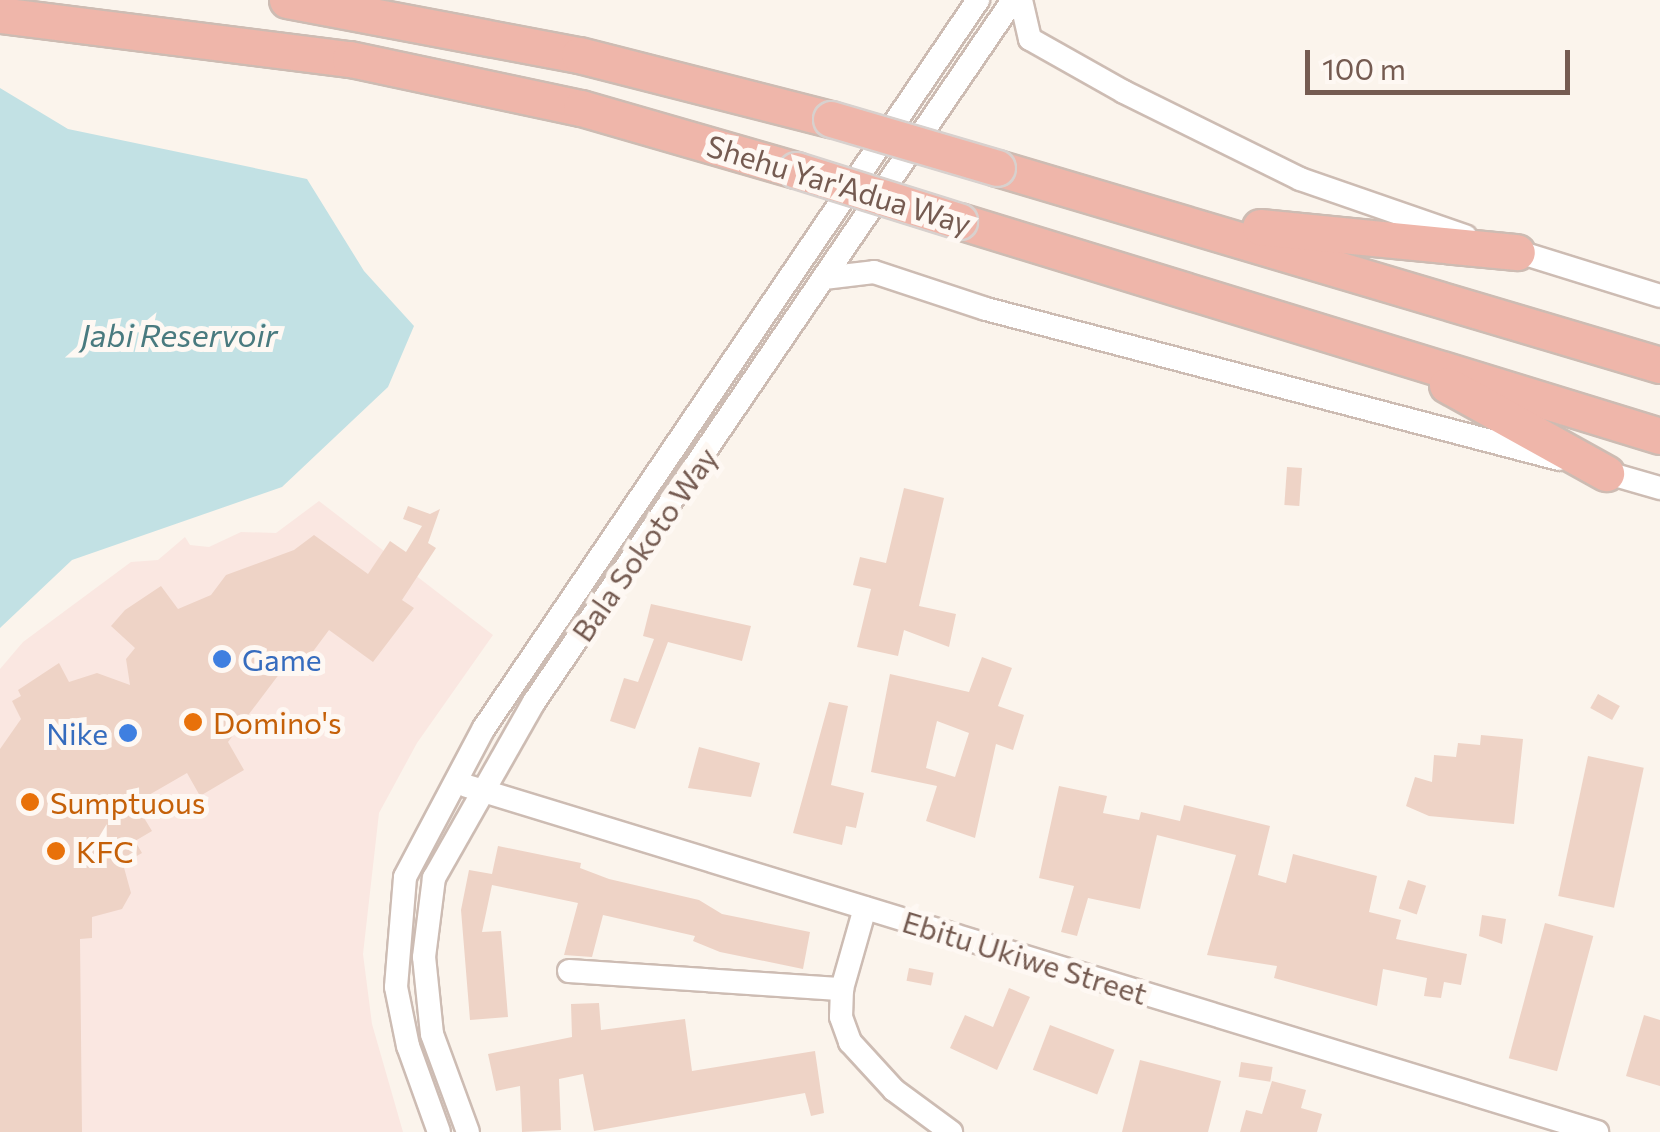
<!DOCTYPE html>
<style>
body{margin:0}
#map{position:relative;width:1660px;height:1132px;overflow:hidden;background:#fbf4ec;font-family:Commissioner,sans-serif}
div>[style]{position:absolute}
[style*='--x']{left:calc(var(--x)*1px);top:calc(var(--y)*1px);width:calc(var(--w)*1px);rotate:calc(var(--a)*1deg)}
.commercial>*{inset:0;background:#fae7e1}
.water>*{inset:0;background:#c2e1e4}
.building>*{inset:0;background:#eed3c6;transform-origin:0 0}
.roads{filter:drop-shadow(2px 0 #cdbcb3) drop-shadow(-2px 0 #cdbcb3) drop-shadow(0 2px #cdbcb3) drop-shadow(0 -2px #cdbcb3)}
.minor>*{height:22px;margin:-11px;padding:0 11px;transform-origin:11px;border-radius:11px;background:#fff}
.highway>*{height:35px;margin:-17.5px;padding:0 17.5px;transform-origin:17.5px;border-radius:17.5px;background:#efb6aa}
.bridges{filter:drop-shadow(2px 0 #d8d1ce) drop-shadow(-2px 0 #d8d1ce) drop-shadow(0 2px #d8d1ce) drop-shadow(0 -2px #d8d1ce)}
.highway-bridge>*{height:35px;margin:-17.5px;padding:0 17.5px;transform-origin:17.5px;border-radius:17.5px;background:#efb6aa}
.dots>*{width:28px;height:28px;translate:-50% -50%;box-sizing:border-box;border:5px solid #fef8f3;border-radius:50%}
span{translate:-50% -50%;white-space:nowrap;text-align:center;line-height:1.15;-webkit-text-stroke:10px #fef8f3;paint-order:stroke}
.street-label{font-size:30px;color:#755b51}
.shop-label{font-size:30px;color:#366cbe}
.left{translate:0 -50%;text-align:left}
.right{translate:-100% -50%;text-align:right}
.food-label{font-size:30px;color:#c56008}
.water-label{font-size:32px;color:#497a7f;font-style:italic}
.scale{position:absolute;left:1305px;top:50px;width:265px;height:45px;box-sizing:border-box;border:5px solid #755b51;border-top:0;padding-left:12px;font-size:30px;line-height:35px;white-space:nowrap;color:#755b51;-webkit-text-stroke:8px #fef8f3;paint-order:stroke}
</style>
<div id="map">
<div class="commercial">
<i style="clip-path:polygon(319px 501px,493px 635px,417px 743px,379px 813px,363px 954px,372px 1024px,403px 1132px,0 1132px,0 669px,23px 642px,131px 562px,158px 560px,185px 537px,190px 545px,209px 547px,241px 532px,276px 533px)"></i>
</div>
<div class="water">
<i style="clip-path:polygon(0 88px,68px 129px,307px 179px,364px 271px,414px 326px,388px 387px,282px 487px,72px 560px,0 628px)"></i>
</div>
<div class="building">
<i style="left:1287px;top:467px;width:15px;height:38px;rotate:4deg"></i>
<i style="clip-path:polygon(904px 488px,944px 498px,919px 606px,956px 614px,949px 647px,904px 630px,898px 656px,857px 647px,871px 589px,853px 585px,860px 557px,886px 563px)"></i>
<i style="clip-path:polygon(408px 506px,430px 514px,440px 509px,428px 543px,436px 548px,402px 600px,414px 608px,373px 662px,329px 630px,300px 669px,289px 661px,228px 742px,244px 770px,200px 796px,187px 773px,135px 803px,152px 831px,135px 841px,142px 853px,123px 864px,131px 893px,122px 909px,92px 917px,92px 938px,80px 939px,82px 1132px,0 1132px,0 749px,21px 719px,12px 701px,21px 696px,18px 690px,59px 663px,69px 682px,97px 673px,130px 685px,126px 659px,135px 648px,111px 626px,125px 610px,161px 586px,178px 609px,211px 595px,226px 575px,294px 550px,314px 535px,368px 574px,390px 541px,406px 552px,422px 526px,403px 519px)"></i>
<i style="clip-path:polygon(651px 604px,751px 626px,742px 661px,668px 642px,635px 729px,610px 721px,624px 678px,638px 682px,654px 639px,643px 636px)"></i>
<i style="clip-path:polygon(evenodd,982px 657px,1012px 668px,998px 706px,1024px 715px,1013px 750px,996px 744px,975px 838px,926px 821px,937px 786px,871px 772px,890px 674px,969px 692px,982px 657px,937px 721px,969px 733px,955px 777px,926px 768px,937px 721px)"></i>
<i style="left:1598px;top:694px;width:25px;height:16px;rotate:29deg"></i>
<i style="clip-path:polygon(829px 702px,848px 706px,831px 785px,864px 793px,856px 828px,846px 826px,842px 845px,793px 833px)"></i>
<i style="clip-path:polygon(1481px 735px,1523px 739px,1514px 824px,1429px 816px,1406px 806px,1415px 777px,1432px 782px,1434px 755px,1456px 757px,1458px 743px,1480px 745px)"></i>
<i style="clip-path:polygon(699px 747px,760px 763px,751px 797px,688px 788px)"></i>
<i style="left:1588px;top:756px;width:57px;height:143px;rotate:12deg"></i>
<i style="clip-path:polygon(1059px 786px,1107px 796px,1103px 813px,1139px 820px,1141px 812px,1180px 821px,1184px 805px,1270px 826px,1258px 875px,1286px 883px,1293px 854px,1377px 876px,1369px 912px,1401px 920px,1396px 939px,1467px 954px,1461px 985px,1444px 982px,1441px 998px,1424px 996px,1427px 978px,1383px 969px,1377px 1006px,1274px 978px,1277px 966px,1207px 955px,1236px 855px,1157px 835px,1140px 909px,1088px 898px,1077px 936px,1061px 932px,1074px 886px,1039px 878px)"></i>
<i style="clip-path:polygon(498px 846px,581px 863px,580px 868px,609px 879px,699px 900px,722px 914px,810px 932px,803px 969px,720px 952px,693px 941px,695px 936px,603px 915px,592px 957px,564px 955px,578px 903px,492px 885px,482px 932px,501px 931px,508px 1017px,470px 1020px,461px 910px,469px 870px,492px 874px)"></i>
<i style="left:1408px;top:880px;width:19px;height:30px;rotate:18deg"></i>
<i style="clip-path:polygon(1482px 915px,1506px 919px,1502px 944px,1479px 936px)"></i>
<i style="left:1545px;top:923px;width:50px;height:140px;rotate:15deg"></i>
<i style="left:909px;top:968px;width:25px;height:13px;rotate:11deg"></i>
<i style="clip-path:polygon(1009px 988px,1030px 997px,997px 1070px,950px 1048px,965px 1015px,993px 1027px)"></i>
<i style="clip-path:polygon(599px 1003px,601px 1030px,685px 1019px,692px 1071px,815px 1051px,824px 1113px,811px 1116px,805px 1093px,594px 1131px,583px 1074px,559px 1079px,561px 1130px,522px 1132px,520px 1086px,496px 1091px,488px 1054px,572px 1037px,571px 1004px)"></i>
<i style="clip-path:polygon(1644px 1015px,1660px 1020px,1660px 1086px,1626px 1076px)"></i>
<i style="left:1050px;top:1025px;width:69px;height:48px;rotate:21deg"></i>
<i style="clip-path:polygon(1140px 1060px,1221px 1081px,1208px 1132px,1122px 1132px)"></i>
<i style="left:1241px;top:1062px;width:32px;height:15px;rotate:9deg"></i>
<i style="clip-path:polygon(1272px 1081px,1306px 1090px,1301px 1108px,1322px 1114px,1317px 1132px,1240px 1132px,1246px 1110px,1262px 1114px)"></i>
</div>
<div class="roads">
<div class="minor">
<i style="--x:1021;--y:0;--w:40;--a:77"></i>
<i style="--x:1030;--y:39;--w:108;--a:29.4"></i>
<i style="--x:1124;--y:92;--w:196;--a:26.3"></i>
<i style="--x:1300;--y:179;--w:175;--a:19.1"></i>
<i style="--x:1506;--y:248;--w:161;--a:17.3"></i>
<i style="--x:824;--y:278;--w:50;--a:-6.8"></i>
<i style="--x:874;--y:272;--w:118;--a:18.3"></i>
<i style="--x:986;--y:309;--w:592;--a:14.67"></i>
<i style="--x:1594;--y:469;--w:69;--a:16.1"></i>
<i style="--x:467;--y:786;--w:1182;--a:17.02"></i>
<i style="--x:865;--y:908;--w:84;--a:105.9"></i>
<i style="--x:842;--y:989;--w:28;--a:92"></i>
<i style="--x:841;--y:1017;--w:27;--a:70"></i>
<i style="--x:850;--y:1042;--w:65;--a:47.5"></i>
<i style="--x:894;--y:1090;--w:71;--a:36.4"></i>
<i style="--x:569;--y:971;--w:274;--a:3.8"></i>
<i style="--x:439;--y:1132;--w:91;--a:-109.8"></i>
<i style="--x:408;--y:1046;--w:60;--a:-101.5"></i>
<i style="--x:396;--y:987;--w:110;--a:-85.3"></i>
<i style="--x:405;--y:877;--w:169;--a:-62.1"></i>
<i style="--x:484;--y:728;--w:880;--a:-55.84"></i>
<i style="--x:468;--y:1132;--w:104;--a:-110.2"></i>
<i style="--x:432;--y:1034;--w:77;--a:-95.9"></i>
<i style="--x:424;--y:957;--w:80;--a:-82.8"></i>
<i style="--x:434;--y:878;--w:202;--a:-60.4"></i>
<i style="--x:534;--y:702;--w:850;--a:-55.69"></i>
</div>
<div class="highway">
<i style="--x:287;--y:0;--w:297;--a:10.7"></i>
<i style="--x:579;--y:55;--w:260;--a:14.3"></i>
<i style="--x:0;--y:15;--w:353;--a:7.2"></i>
<i style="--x:350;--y:59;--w:236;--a:12"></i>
<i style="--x:581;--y:108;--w:224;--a:16.1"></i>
<i style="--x:997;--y:168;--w:692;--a:16.55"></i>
<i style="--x:959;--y:221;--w:733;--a:17.05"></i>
<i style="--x:1260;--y:227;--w:258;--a:5.6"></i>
<i style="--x:1447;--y:385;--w:182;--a:29"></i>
</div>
</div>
<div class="bridges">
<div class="highway-bridge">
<i style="--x:831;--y:119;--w:173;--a:16.4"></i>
<i style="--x:796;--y:170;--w:171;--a:17.4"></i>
</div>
</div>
<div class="dots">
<i style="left:222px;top:659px;background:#3f7fe0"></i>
<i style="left:193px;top:722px;background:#e8710a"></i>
<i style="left:128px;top:733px;background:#3f7fe0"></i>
<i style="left:30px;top:802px;background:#e8710a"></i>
<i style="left:56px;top:851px;background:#e8710a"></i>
</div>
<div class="street-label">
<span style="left:839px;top:184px;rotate:17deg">Shehu Yar'Adua Way</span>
<span style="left:644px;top:544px;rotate:-55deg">Bala Sokoto Way</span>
<span style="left:1025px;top:957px;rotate:17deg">Ebitu Ukiwe Street</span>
</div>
<div class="shop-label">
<span class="left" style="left:242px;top:659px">Game</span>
<span class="right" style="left:108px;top:733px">Nike</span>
</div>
<div class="food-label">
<span class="left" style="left:213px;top:722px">Domino's</span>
<span class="left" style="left:50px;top:802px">Sumptuous</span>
<span class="left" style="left:76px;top:851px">KFC</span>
</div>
<div class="water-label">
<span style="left:179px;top:334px">Jabi Reservoir</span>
</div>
<div class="scale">100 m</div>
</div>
